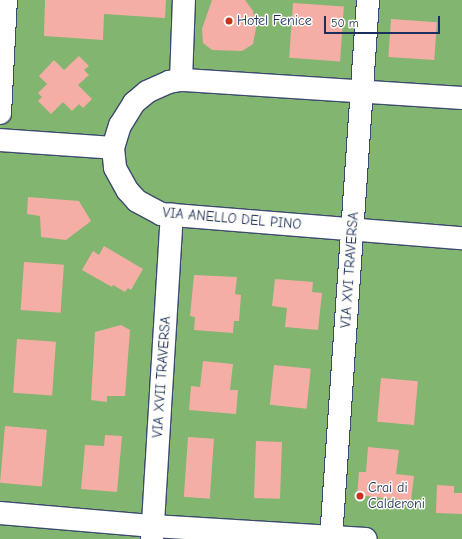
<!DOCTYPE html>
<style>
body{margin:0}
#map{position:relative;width:462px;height:539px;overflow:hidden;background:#f4e4cb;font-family:"Comic Neue",sans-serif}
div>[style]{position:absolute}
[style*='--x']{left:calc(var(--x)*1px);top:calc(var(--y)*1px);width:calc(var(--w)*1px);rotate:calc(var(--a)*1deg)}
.forest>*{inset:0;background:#81b570;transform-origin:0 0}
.building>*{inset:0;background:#f5aea6;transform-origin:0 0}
.roads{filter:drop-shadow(1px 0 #3c4a6e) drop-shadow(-1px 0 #3c4a6e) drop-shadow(0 1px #3c4a6e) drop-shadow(0 -1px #3c4a6e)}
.minor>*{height:22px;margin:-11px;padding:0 11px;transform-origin:11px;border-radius:11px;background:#fff}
.dots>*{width:11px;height:11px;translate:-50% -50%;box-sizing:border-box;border:2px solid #fdfcf7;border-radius:50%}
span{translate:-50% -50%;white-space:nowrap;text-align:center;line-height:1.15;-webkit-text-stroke:3px #fdfcf7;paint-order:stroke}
.poi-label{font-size:14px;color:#1b2f5e}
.left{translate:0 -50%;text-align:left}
.street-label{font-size:14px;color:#1b2f5e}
.scale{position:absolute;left:324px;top:16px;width:116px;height:18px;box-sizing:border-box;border:2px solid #1b2f5e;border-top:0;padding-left:5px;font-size:12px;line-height:14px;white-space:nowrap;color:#1b2f5e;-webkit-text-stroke:3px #fdfcf7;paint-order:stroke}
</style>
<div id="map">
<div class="forest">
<i style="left:0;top:0;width:462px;height:539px"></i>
</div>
<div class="building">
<i style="clip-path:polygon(45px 0,166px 0,165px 18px,104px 14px,103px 40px,44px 36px)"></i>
<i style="clip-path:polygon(212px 0,245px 0,253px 11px,256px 28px,253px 44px,242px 51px,212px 50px,203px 43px,202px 29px)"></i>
<i style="left:293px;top:3px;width:51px;height:55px;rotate:4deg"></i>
<i style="left:391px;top:19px;width:46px;height:38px;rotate:4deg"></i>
<i style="clip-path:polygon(79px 56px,89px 66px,84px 70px,89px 75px,78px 85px,92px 99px,83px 108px,79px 104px,72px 111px,63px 102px,51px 114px,38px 101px,42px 97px,38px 93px,47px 84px,39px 76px,54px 60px,64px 70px)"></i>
<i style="clip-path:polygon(28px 197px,79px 201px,91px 221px,66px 240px,41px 237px,40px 216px,27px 214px)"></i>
<i style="clip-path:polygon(104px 246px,143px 269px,131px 290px,128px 288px,125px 292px,113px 285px,112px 287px,82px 270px,93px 251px,99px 255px)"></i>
<i style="left:24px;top:262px;width:40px;height:48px;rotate:4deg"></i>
<i style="clip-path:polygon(194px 275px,237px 277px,235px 294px,241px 295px,239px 321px,234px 321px,233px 333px,194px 330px,195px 317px,190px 316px)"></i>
<i style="clip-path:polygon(275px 279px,313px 282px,312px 292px,322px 293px,318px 330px,285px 327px,287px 308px,272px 306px)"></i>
<i style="clip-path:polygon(121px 325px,130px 330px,125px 396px,107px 396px,107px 402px,91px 400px,95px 332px)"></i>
<i style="left:17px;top:339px;width:39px;height:54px;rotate:4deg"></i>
<i style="clip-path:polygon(203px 361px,233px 364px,230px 390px,238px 390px,236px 414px,189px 410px,191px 386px,200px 387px)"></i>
<i style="left:274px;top:365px;width:37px;height:40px;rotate:6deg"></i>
<i style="left:381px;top:378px;width:37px;height:44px;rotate:5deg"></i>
<i style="left:5px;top:426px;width:42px;height:57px;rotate:5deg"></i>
<i style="clip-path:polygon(105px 435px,122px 436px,117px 492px,81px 489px,85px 445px,104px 446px)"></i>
<i style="left:188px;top:437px;width:26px;height:60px;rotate:4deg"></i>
<i style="left:256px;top:441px;width:26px;height:57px;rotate:2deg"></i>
<i style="clip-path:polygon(368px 447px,399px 450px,396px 474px,414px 476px,411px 501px,357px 495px,359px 472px,366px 472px)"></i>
<i style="clip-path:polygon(437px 485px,454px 486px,454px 493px,462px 493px,462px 514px,436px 513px)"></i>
</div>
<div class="roads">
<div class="minor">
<i style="--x:181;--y:80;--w:80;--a:-87.9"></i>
<i style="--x:462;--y:98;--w:282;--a:-176.3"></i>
<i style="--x:181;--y:80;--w:12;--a:171"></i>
<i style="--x:169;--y:82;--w:24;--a:156"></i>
<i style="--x:147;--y:92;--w:17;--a:140"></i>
<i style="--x:134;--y:103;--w:26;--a:122"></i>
<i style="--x:120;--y:125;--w:24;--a:107"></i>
<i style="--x:113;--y:148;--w:20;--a:84"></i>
<i style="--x:115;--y:168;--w:26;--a:61"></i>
<i style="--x:128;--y:191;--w:13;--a:48"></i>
<i style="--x:137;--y:201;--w:27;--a:28"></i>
<i style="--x:161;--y:214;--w:302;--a:4.6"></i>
<i style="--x:0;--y:113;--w:113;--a:-87"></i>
<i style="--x:0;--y:140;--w:113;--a:4"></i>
<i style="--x:0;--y:513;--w:154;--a:4.9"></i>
<i style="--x:153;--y:526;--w:213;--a:3.5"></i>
<i style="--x:152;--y:539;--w:325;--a:-86.5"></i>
<i style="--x:331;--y:539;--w:540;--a:-86.07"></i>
</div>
</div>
<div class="dots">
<i style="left:229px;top:21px;background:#c8321e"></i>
<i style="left:360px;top:496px;background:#c8321e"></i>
</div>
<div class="poi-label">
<span class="left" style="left:237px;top:21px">Hotel Fenice</span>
<span class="left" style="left:368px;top:496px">Crai di<br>Calderoni</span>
</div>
<div class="street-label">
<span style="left:232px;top:219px;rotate:5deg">VIA ANELLO DEL PINO</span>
<span style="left:350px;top:270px;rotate:-86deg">VIA XVI TRAVERSA</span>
<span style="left:162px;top:377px;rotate:-86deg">VIA XVII TRAVERSA</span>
</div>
<div class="scale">50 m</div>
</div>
